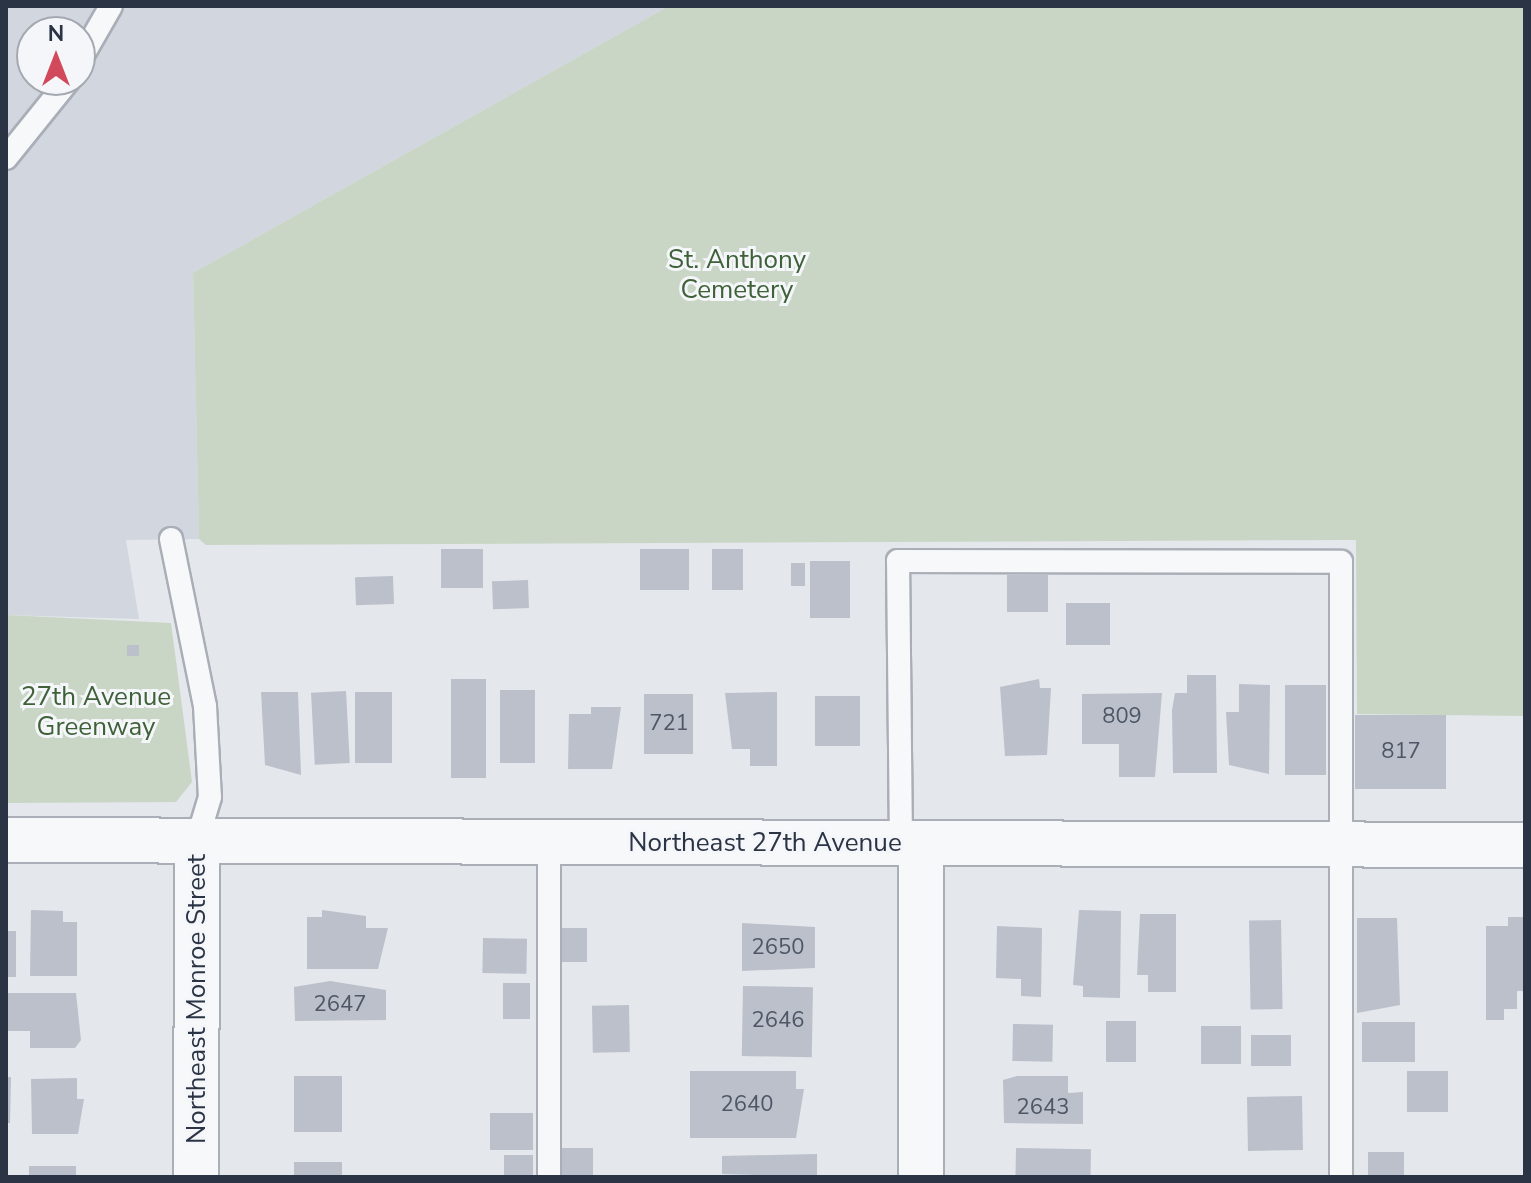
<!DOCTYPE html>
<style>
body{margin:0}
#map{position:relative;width:1531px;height:1183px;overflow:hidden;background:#e4e7ec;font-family:"Nunito Sans",sans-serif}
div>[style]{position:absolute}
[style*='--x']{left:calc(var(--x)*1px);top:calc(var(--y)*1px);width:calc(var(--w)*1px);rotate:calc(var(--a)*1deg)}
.built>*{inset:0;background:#d2d6de}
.green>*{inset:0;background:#c9d6c5}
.building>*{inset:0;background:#bbc0ca;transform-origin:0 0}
.roads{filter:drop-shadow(2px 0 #a9aeb7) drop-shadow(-2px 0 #a9aeb7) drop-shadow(0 2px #a9aeb7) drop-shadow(0 -2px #a9aeb7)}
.lane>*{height:22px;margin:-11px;padding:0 11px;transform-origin:11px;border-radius:11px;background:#f7f8fa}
.street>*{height:44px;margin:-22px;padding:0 22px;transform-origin:22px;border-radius:22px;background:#f7f8fa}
span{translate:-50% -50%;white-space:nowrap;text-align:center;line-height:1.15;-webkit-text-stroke:6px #f4f6f9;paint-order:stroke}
.number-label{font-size:22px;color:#4f5766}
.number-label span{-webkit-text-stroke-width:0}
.park-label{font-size:26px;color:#3f6138}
.street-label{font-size:26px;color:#2b3445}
.frame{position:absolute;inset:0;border:8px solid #2b3445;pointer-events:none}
.north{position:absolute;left:16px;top:16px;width:80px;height:80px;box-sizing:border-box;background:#f4f6f9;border:2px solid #a4a8b1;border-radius:50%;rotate:0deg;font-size:22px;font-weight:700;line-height:32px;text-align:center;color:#2b3445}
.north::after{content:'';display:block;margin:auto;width:28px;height:36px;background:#d1495b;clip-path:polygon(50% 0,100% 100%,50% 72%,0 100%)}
</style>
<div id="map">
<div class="built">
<i style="clip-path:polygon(evenodd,6px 6px,669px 6px,193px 273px,199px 539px,126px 540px,139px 619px,6px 615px,6px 6px,32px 32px,80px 32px,80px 80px,32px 80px,32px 32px)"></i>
</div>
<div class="green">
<i style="clip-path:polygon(669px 6px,1525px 6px,1525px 716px,1357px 714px,1356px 540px,206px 545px,199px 539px,193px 273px)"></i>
<i style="clip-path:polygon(6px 615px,171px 623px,192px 782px,176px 802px,6px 803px)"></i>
</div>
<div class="building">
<i style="left:441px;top:549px;width:42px;height:39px"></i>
<i style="left:689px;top:549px;width:41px;height:49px;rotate:90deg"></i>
<i style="left:712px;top:549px;width:31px;height:41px"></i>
<i style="left:810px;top:561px;width:40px;height:57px"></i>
<i style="left:791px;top:563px;width:14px;height:23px"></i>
<i style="left:1007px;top:575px;width:41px;height:37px"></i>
<i style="left:393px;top:576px;width:28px;height:38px;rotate:88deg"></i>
<i style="left:528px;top:580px;width:28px;height:36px;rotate:88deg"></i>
<i style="left:1066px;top:603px;width:44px;height:42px"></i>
<i style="left:127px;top:645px;width:12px;height:11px"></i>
<i style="clip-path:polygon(1187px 675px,1216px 675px,1217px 773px,1173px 773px,1172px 710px,1175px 693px,1187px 693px)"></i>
<i style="left:451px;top:679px;width:35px;height:99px"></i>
<i style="clip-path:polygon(1039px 679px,1040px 688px,1051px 688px,1047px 755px,1005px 756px,1000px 687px)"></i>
<i style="clip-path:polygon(1239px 684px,1270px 685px,1269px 774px,1229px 765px,1226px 712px,1239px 712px)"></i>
<i style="left:1285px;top:685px;width:41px;height:90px"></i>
<i style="left:500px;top:690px;width:35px;height:73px"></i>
<i style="left:346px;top:691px;width:72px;height:35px;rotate:87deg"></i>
<i style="clip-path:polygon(261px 692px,298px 692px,301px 775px,265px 765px)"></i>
<i style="left:355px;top:692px;width:37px;height:71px"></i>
<i style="clip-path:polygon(777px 692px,777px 766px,750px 766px,750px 749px,732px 749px,725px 693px)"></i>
<i style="clip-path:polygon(1162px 693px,1155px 777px,1119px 777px,1119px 744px,1082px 744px,1082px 694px)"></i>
<i style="left:644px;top:694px;width:49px;height:60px"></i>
<i style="left:815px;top:696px;width:45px;height:50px"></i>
<i style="clip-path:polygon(591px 707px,621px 707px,612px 769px,568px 769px,569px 714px,591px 714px)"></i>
<i style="left:1446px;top:715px;width:74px;height:91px;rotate:90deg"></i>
<i style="clip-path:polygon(31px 910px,63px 911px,63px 922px,77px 922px,77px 976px,30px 976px)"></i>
<i style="clip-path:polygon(322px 910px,366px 916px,366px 928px,388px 928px,378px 969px,307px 969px,307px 917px,322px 917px)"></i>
<i style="clip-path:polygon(1079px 910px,1121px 911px,1120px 998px,1083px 997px,1083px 986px,1073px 985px)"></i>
<i style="clip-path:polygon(1140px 914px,1176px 914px,1176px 992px,1148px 992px,1148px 975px,1137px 975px)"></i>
<i style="clip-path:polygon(1508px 917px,1525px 917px,1525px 991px,1517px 991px,1517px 1009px,1504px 1009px,1504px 1020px,1486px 1020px,1486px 926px,1508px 926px)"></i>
<i style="clip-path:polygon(1357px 918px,1397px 918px,1400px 1005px,1357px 1013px)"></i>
<i style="left:1281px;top:920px;width:89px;height:32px;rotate:89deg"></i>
<i style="clip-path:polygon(742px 923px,815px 927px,815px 968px,742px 971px)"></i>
<i style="clip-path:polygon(997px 926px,1042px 928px,1041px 997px,1021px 996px,1021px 979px,996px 978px)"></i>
<i style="left:560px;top:928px;width:27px;height:34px"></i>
<i style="left:6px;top:931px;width:10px;height:46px"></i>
<i style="left:483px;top:938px;width:44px;height:35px;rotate:1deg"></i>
<i style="clip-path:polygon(330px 981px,386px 990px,386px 1020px,295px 1021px,294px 987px)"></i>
<i style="left:503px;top:983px;width:27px;height:36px"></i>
<i style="left:743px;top:986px;width:70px;height:70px;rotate:1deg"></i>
<i style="clip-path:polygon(6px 993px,76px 993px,81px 1040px,75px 1048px,30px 1048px,30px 1031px,6px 1031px)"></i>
<i style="left:629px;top:1005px;width:47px;height:37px;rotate:89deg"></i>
<i style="left:1136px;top:1021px;width:41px;height:30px;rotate:90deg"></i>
<i style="left:1362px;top:1022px;width:53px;height:40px"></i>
<i style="left:1013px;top:1024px;width:40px;height:37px;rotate:1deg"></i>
<i style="left:1241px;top:1026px;width:38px;height:40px;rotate:90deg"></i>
<i style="left:1291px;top:1035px;width:31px;height:40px;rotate:90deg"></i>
<i style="clip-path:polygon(690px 1071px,796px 1071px,796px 1089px,804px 1089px,796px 1138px,690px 1138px)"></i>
<i style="left:1407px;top:1071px;width:41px;height:41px"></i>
<i style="left:294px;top:1076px;width:48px;height:56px"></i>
<i style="clip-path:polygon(1017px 1076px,1068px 1076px,1068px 1093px,1083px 1092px,1083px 1124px,1004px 1123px,1003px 1080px)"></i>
<i style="clip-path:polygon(6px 1077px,11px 1077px,10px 1123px,6px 1123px)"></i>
<i style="clip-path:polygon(77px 1078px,77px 1099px,84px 1099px,78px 1134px,32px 1134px,31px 1079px)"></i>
<i style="left:1302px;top:1096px;width:54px;height:55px;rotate:89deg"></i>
<i style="left:490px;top:1113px;width:43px;height:37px"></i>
<i style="left:562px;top:1148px;width:31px;height:29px"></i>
<i style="left:1016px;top:1148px;width:75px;height:29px;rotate:1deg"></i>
<i style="left:1368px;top:1152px;width:36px;height:25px"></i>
<i style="clip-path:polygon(817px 1154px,817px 1177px,722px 1174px,722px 1156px)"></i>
<i style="left:504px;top:1155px;width:29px;height:22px"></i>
<i style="left:294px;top:1162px;width:48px;height:15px"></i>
<i style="left:29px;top:1166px;width:47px;height:11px"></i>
</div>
<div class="roads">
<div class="lane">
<i style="--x:80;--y:60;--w:62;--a:-60.1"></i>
<i style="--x:6;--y:158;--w:100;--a:-51.1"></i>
<i style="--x:171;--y:539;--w:170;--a:78.5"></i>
<i style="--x:205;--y:706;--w:91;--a:86.9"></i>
<i style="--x:210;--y:797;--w:45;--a:106.8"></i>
<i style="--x:549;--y:842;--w:335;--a:90"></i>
<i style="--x:901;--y:844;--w:283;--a:-90.6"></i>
<i style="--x:898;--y:561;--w:443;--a:0.1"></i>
<i style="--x:1341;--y:562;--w:615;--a:90"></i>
</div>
<div class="street">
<i style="--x:6;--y:840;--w:1519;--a:0.19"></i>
<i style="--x:921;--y:844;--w:333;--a:90"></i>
<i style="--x:196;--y:1177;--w:337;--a:-89.8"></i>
</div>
</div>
<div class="number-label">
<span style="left:1122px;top:717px">809</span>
<span style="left:669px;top:724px">721</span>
<span style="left:1401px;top:752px">817</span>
<span style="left:778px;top:948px">2650</span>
<span style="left:340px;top:1005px">2647</span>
<span style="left:778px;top:1021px">2646</span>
<span style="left:747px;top:1105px">2640</span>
<span style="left:1043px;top:1108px">2643</span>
</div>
<div class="park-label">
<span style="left:737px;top:275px">St. Anthony<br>Cemetery</span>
<span style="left:96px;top:712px">27th Avenue<br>Greenway</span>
</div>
<div class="street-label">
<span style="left:765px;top:843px">Northeast 27th Avenue</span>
<span style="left:197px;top:999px;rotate:-90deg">Northeast Monroe Street</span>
</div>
<div class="frame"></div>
<div class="north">N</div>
</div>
